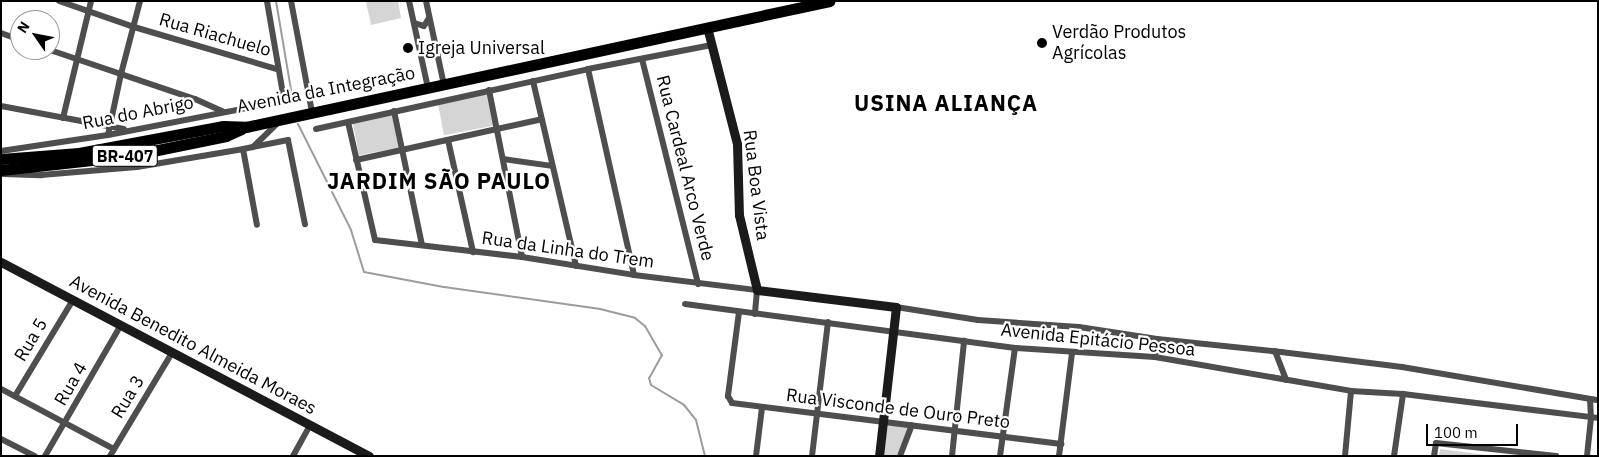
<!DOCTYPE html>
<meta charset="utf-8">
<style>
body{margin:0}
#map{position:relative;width:1599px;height:457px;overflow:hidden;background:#fff;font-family:"IBM Plex Sans",sans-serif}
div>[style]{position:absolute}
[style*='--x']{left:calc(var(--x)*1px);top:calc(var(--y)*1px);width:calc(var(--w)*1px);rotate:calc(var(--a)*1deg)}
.green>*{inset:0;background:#d5d5d5;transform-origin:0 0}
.stream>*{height:2px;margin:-1px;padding:0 1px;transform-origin:1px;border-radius:1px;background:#9c9c9c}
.street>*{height:6px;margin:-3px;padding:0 3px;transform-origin:3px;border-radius:3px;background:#4e4e4e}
.secondary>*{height:9px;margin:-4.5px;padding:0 4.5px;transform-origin:4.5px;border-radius:4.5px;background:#1b1b1b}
.highway>*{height:11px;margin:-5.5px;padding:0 5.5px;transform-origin:5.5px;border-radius:5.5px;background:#000}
.dots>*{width:14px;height:14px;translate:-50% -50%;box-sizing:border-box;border:2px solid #fff;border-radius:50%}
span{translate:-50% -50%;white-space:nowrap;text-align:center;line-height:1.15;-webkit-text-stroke:4.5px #fff;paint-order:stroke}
.shield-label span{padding:1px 4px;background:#fff;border:1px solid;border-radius:4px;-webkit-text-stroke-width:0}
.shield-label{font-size:16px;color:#000;font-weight:700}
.poi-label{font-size:18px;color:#000}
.left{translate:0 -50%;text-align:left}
.street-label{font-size:18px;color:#000}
.district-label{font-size:22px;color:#000;font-weight:700;letter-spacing:1px}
.frame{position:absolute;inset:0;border:2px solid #000;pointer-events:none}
.north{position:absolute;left:10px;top:10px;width:50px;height:50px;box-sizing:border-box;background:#fff;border:1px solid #999;border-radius:50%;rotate:303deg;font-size:14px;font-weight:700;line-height:20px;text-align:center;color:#000}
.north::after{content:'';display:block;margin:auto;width:18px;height:22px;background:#000;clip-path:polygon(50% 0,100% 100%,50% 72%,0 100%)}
.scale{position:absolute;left:1426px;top:424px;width:92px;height:22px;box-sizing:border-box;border:2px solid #000;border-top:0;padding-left:6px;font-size:15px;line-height:18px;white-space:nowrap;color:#000;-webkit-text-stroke:4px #fff;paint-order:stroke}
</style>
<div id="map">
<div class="green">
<i style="clip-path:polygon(398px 1px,401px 18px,371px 25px,366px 2px)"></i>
<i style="left:488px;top:94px;width:32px;height:51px;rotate:79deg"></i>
<i style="left:393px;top:115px;width:33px;height:41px;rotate:79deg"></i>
<i style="clip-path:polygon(887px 425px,909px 427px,898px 456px,883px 456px)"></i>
<i style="clip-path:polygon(1440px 449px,1494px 456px,1439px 456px)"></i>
</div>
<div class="stream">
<i style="--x:276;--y:1;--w:102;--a:80.4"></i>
<i style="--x:298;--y:124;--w:119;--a:63.4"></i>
<i style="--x:351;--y:230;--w:44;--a:72.8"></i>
<i style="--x:364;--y:272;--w:81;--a:10.6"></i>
<i style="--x:444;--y:287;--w:158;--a:8"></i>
<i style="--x:600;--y:309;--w:36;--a:14"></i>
<i style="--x:635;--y:318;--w:13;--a:39"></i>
<i style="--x:645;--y:326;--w:34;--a:60"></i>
<i style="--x:662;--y:355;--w:26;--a:119"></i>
<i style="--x:649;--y:378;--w:7;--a:74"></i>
<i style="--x:651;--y:385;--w:39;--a:31"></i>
<i style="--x:684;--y:405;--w:19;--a:51"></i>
<i style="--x:696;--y:420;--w:37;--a:76"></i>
</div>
<div class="street">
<i style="--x:59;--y:1;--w:79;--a:19.1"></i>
<i style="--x:134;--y:27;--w:149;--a:16.4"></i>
<i style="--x:291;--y:1;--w:113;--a:79.3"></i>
<i style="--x:409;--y:1;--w:89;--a:77.7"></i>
<i style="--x:426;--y:1;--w:86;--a:77.9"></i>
<i style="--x:414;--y:23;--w:10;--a:17"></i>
<i style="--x:424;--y:26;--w:9;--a:-58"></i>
<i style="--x:1;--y:33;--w:20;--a:20"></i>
<i style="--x:50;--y:50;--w:153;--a:18.7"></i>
<i style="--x:195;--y:99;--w:30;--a:24"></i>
<i style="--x:642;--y:59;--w:232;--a:76"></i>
<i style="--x:588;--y:69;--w:211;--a:77.4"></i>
<i style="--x:533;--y:81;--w:190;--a:76.9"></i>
<i style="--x:489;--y:90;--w:170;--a:78.8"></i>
<i style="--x:1;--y:106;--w:125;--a:10.6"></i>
<i style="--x:394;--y:111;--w:137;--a:78.2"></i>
<i style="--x:63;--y:118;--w:120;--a:-76.5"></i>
<i style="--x:348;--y:122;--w:121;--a:77.1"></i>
<i style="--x:375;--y:240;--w:148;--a:6.6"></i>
<i style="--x:522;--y:257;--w:113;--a:9.1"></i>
<i style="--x:634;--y:275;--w:124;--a:7"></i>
<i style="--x:757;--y:290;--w:24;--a:95"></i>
<i style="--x:316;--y:129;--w:279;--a:-12.4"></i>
<i style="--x:588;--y:69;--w:126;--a:-11"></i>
<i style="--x:108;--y:135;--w:62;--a:-78"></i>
<i style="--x:121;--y:74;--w:75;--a:-75.4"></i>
<i style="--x:448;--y:140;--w:115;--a:77.4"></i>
<i style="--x:254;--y:146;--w:35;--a:-44"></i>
<i style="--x:243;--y:149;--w:77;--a:79.6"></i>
<i style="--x:1;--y:151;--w:108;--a:-8.5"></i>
<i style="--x:108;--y:135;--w:172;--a:-11"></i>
<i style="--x:277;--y:102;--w:10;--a:-53"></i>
<i style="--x:283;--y:94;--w:94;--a:-99.8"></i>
<i style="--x:503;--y:159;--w:49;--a:8.1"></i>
<i style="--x:356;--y:160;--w:190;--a:-12.4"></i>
<i style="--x:3;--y:174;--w:38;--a:2"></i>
<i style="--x:41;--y:175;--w:96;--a:-4.8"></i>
<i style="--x:137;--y:167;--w:108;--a:-9.6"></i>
<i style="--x:243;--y:149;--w:46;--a:-11.3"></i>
<i style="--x:288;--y:140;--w:86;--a:78.6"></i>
<i style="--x:685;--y:304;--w:333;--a:7.6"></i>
<i style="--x:1015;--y:348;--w:140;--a:3.7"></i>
<i style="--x:1155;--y:357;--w:199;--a:9.8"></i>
<i style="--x:1351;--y:391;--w:52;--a:3.3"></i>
<i style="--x:1403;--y:394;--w:196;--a:7"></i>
<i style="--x:896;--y:307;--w:83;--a:9"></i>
<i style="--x:978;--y:320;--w:101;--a:4"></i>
<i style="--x:1079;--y:327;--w:79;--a:8.7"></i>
<i style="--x:1157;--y:339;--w:125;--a:6"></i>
<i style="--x:1281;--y:352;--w:122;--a:7.1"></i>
<i style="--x:1402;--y:367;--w:199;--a:9.6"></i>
<i style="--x:739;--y:312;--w:85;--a:97.5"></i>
<i style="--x:728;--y:396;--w:8;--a:60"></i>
<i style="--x:732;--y:403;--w:332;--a:7.1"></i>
<i style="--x:1275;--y:351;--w:31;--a:69"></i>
<i style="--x:1155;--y:357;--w:18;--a:-84"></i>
<i style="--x:1;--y:389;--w:128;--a:28"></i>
<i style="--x:15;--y:396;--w:112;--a:-58.9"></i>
<i style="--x:1;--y:439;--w:38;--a:27"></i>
<i style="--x:45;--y:456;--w:151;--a:-59.9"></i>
<i style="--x:110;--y:456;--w:120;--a:-59"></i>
<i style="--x:293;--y:456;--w:35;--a:-61"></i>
<i style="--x:756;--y:456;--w:48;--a:-82.9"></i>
<i style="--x:812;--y:456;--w:135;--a:-83.2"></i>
<i style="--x:900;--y:456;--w:33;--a:-69"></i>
<i style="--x:952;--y:456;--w:116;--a:-84"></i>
<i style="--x:1000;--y:456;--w:109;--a:-82.1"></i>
<i style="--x:1059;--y:456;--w:104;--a:-82.8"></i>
<i style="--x:1345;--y:456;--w:65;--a:-84.7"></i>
<i style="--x:1394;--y:456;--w:63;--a:-81.7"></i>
<i style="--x:1434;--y:456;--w:13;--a:-81"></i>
<i style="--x:1436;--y:443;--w:121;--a:6.2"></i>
<i style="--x:1587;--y:456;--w:38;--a:-84"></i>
<i style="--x:1591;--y:418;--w:19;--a:-93"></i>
</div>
<div class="secondary">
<i style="--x:707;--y:27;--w:121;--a:75.6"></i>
<i style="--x:737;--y:144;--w:71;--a:88.4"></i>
<i style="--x:739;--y:215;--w:77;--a:76.5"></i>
<i style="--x:757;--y:290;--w:140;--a:7"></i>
<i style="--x:896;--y:307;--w:150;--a:96.5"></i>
<i style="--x:1;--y:262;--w:416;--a:27.8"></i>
</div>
<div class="highway">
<i style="--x:1;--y:159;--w:78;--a:-4.4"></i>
<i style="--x:79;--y:153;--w:147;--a:-10.6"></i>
<i style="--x:223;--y:126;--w:23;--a:2"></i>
<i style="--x:246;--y:127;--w:597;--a:-12.18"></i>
<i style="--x:1;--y:170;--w:128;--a:-6.3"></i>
<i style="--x:128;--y:156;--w:100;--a:-11.5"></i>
<i style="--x:226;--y:136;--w:17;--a:-24"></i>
</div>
<div class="dots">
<i style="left:1042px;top:43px;background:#000"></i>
<i style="left:408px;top:48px;background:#000"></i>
</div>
<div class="shield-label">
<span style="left:125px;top:156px">BR-407</span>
</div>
<div class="poi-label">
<span class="left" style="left:1052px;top:43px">Verdão Produtos<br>Agrícolas</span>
<span class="left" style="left:418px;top:48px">Igreja Universal</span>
</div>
<div class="street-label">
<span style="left:215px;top:35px;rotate:16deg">Rua Riachuelo</span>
<span style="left:326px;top:90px;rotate:-11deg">Avenida da Integração</span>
<span style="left:138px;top:113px;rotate:-11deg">Rua do Abrigo</span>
<span style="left:685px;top:168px;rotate:76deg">Rua Cardeal Arco Verde</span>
<span style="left:756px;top:185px;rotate:83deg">Rua Boa Vista</span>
<span style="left:568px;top:250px;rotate:8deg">Rua da Linha do Trem</span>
<span style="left:31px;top:340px;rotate:-59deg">Rua 5</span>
<span style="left:1098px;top:340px;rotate:6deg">Avenida Epitácio Pessoa</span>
<span style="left:193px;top:345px;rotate:28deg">Avenida Benedito Almeida Moraes</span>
<span style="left:71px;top:384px;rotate:-60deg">Rua 4</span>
<span style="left:128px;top:397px;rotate:-59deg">Rua 3</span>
<span style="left:898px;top:409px;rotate:7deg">Rua Visconde de Ouro Preto</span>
</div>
<div class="district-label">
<span style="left:946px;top:103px">USINA ALIANÇA</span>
<span style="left:439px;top:181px">JARDIM SÃO PAULO</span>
</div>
<div class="frame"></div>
<div class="north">N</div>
<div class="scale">100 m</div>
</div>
